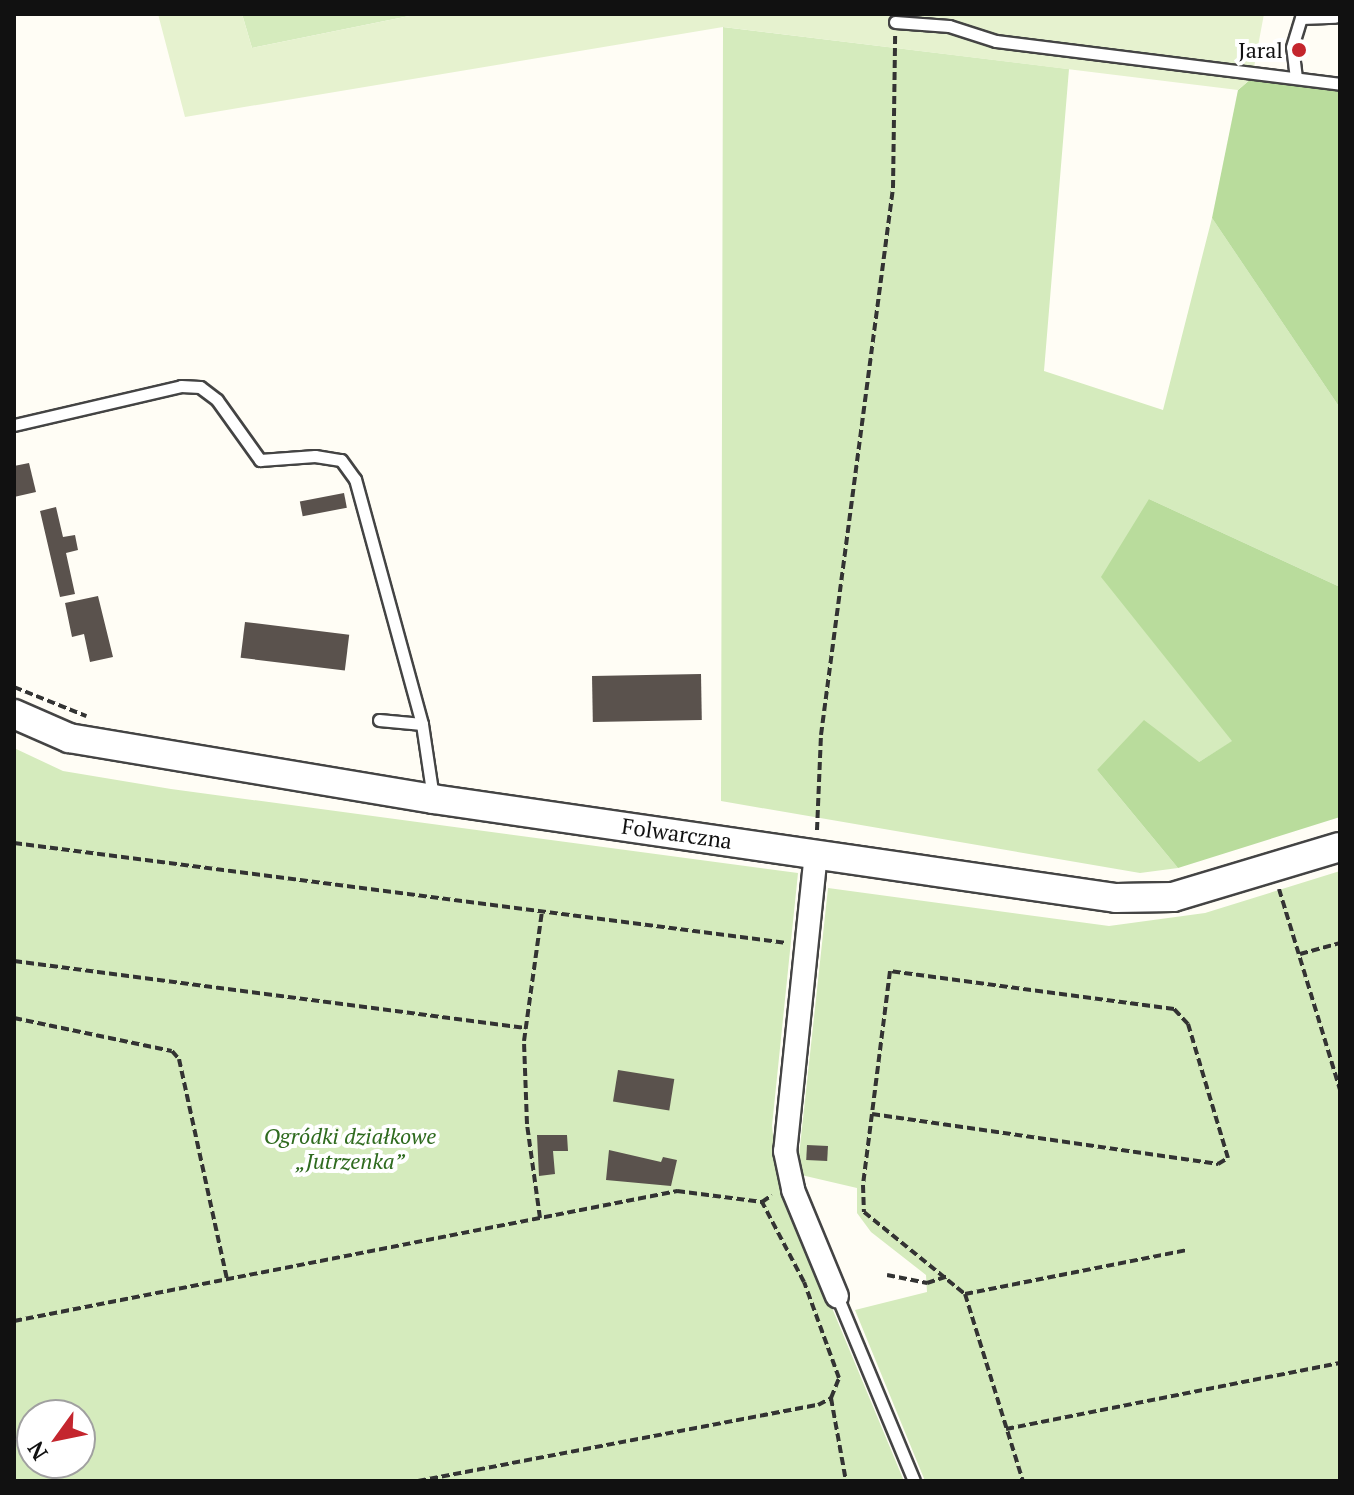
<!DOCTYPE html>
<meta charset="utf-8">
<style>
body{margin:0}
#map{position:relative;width:1354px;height:1495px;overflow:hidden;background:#fffdf5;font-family:"PT Serif",serif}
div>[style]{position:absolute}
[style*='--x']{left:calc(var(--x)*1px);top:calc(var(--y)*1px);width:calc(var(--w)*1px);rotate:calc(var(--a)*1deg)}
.green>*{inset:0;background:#d5ebbd}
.forest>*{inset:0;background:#b9dc9c}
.pitch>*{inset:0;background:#e6f2cf}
.building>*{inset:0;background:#5a524d;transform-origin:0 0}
.path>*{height:4px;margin-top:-2px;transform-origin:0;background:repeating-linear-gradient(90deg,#333 0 8px,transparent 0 12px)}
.roads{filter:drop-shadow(2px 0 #444) drop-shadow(-2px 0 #444) drop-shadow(0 2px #444) drop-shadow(0 -2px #444)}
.service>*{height:11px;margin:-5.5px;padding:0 5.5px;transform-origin:5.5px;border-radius:5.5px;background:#fff}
.minor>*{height:22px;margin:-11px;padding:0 11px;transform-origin:11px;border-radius:11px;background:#fff}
.tertiary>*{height:28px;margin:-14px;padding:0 14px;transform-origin:14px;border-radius:14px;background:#fff}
.dots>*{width:22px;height:22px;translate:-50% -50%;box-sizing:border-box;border:4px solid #fff;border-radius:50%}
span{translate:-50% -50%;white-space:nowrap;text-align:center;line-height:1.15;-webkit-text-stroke:8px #fff;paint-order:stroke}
.poi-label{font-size:22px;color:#111}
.right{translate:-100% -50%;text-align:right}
.street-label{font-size:22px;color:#111}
.park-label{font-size:22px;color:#2f6b1f;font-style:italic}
.frame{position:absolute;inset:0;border:16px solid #111;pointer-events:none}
.north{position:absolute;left:16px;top:1399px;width:80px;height:80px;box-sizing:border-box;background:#fff;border:2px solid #a0a0a0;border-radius:50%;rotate:237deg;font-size:22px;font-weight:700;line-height:32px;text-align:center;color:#111}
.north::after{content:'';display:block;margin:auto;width:28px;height:36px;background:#c4262e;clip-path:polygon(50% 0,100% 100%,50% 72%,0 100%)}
</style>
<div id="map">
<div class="green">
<i style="clip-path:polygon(242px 14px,419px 14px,252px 48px)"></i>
<i style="clip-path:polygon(723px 27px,1069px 69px,1044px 371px,1163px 410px,1212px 218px,1340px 408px,1340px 587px,1149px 499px,1233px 741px,1199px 762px,1097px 770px,1178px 868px,1140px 873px,721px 801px)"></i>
<i style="clip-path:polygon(evenodd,14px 748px,63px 771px,171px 789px,798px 873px,772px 1126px,778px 1178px,904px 1481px,14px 1481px,14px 748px,32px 1415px,80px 1415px,80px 1463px,32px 1463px,32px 1415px)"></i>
<i style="clip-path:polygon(1340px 871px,1340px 1481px,925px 1481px,855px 1310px,927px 1292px,926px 1275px,871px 1232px,857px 1213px,857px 1188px,797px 1174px,828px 888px,1109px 926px,1205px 913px)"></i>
</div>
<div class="forest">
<i style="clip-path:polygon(1252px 78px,1340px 89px,1340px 408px,1212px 218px,1238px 90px)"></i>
<i style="clip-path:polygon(1149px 499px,1340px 587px,1340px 817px,1178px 868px,1097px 770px,1144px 720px,1199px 762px,1232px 741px,1101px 577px)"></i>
</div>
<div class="pitch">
<i style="clip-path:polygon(158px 14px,242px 14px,252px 48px,419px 14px,1264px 14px,1252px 78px,1238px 90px,723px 27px,185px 117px)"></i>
</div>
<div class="building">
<i style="clip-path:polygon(29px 463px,36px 492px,14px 497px,14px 466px)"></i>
<i style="left:344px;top:493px;width:15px;height:45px;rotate:79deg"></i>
<i style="clip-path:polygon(56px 507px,63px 537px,75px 535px,78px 550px,66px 553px,75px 594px,60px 597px,40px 511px)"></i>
<i style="clip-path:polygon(98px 596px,113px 657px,90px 662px,84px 634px,72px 637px,65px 603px)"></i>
<i style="left:245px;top:622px;width:105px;height:36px;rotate:7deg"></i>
<i style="left:701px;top:674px;width:46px;height:109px;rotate:89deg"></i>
<i style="left:618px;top:1070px;width:57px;height:32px;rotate:9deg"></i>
<i style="clip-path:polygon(537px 1135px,567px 1135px,568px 1151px,553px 1151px,555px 1174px,539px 1176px)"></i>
<i style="left:807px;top:1145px;width:21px;height:15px;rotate:3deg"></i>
<i style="clip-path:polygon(609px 1150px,661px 1162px,663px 1157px,677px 1160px,671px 1186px,606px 1180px)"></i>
</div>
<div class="path">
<i style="--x:14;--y:687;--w:78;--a:21.9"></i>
<i style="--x:817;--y:830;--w:95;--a:-87.6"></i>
<i style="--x:821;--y:735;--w:552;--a:-82.5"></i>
<i style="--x:893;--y:188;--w:152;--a:-89.2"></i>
<i style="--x:14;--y:843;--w:779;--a:7.37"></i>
<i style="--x:1279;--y:889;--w:210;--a:73.1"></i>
<i style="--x:1300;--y:954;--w:41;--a:-15.4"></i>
<i style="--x:14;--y:961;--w:516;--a:7.46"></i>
<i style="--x:14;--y:1018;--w:161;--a:11.8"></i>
<i style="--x:172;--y:1051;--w:11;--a:49"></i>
<i style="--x:179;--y:1059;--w:225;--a:77.7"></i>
<i style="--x:872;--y:1114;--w:350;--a:8.2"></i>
<i style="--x:1218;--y:1164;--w:12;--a:-31"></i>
<i style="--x:1228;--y:1158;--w:140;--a:-106.6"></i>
<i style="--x:1188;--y:1024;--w:21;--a:-133"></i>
<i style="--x:1174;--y:1009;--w:287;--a:-172.4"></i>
<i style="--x:890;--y:971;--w:216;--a:97.2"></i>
<i style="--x:863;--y:1185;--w:27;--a:88"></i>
<i style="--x:864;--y:1212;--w:130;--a:39.1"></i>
<i style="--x:965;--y:1294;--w:196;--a:72.8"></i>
<i style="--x:540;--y:1218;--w:95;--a:-97.9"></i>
<i style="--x:527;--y:1124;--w:83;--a:-92.1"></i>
<i style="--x:524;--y:1041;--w:131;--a:-82.1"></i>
<i style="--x:887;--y:1275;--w:41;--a:11.3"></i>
<i style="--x:927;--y:1283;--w:22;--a:-18"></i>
<i style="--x:965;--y:1294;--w:227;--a:-11.2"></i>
<i style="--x:14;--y:1321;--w:676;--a:-11.09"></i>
<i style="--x:677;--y:1191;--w:86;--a:7.4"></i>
<i style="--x:762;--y:1202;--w:12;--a:-35"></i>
<i style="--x:831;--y:1398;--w:84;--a:79.8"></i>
<i style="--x:1006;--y:1429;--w:340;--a:-11.2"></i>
<i style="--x:418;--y:1481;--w:407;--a:-10.8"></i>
<i style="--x:818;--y:1405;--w:15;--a:-28"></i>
<i style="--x:831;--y:1398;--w:22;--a:-68"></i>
<i style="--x:839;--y:1378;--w:102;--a:-110"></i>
<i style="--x:804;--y:1282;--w:90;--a:-117.7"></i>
</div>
<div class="roads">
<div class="service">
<i style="--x:895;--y:22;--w:54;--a:4.2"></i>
<i style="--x:949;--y:26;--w:49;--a:17.7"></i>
<i style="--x:996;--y:41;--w:347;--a:7.1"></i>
<i style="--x:1296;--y:78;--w:31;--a:-97"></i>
<i style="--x:1292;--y:47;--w:30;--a:-73"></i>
<i style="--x:1301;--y:18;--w:34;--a:-2"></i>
<i style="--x:14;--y:425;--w:171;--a:-13.1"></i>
<i style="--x:181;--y:386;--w:19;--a:3"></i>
<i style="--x:200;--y:387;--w:21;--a:37"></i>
<i style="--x:217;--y:400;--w:74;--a:54.4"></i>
<i style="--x:260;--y:460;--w:55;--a:-4.2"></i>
<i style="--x:315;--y:456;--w:26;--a:9"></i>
<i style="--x:341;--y:460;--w:24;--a:54"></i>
<i style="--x:355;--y:479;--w:254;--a:74.7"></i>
<i style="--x:422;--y:724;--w:75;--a:81.5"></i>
<i style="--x:379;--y:720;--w:43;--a:5.3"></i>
<i style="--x:837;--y:1296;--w:200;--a:67.4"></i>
</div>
<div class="minor">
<i style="--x:816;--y:853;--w:300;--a:95.9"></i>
<i style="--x:785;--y:1151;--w:40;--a:78"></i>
<i style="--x:793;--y:1190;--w:115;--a:67.5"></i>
</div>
<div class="tertiary">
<i style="--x:14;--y:714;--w:60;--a:23.6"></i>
<i style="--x:69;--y:738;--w:369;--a:9.5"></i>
<i style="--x:433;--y:799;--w:690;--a:8.25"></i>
<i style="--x:1116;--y:898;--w:57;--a:-1"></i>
<i style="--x:1173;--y:897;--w:174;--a:-16.7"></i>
</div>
</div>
<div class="dots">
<i style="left:1299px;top:50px;background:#c4262e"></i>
</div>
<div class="poi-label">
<span class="right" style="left:1283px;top:50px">Jaral</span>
</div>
<div class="street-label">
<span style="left:677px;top:833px;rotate:8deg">Folwarczna</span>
</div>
<div class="park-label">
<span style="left:350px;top:1148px">Ogródki działkowe<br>„Jutrzenka”</span>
</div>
<div class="frame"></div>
<div class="north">N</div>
</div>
